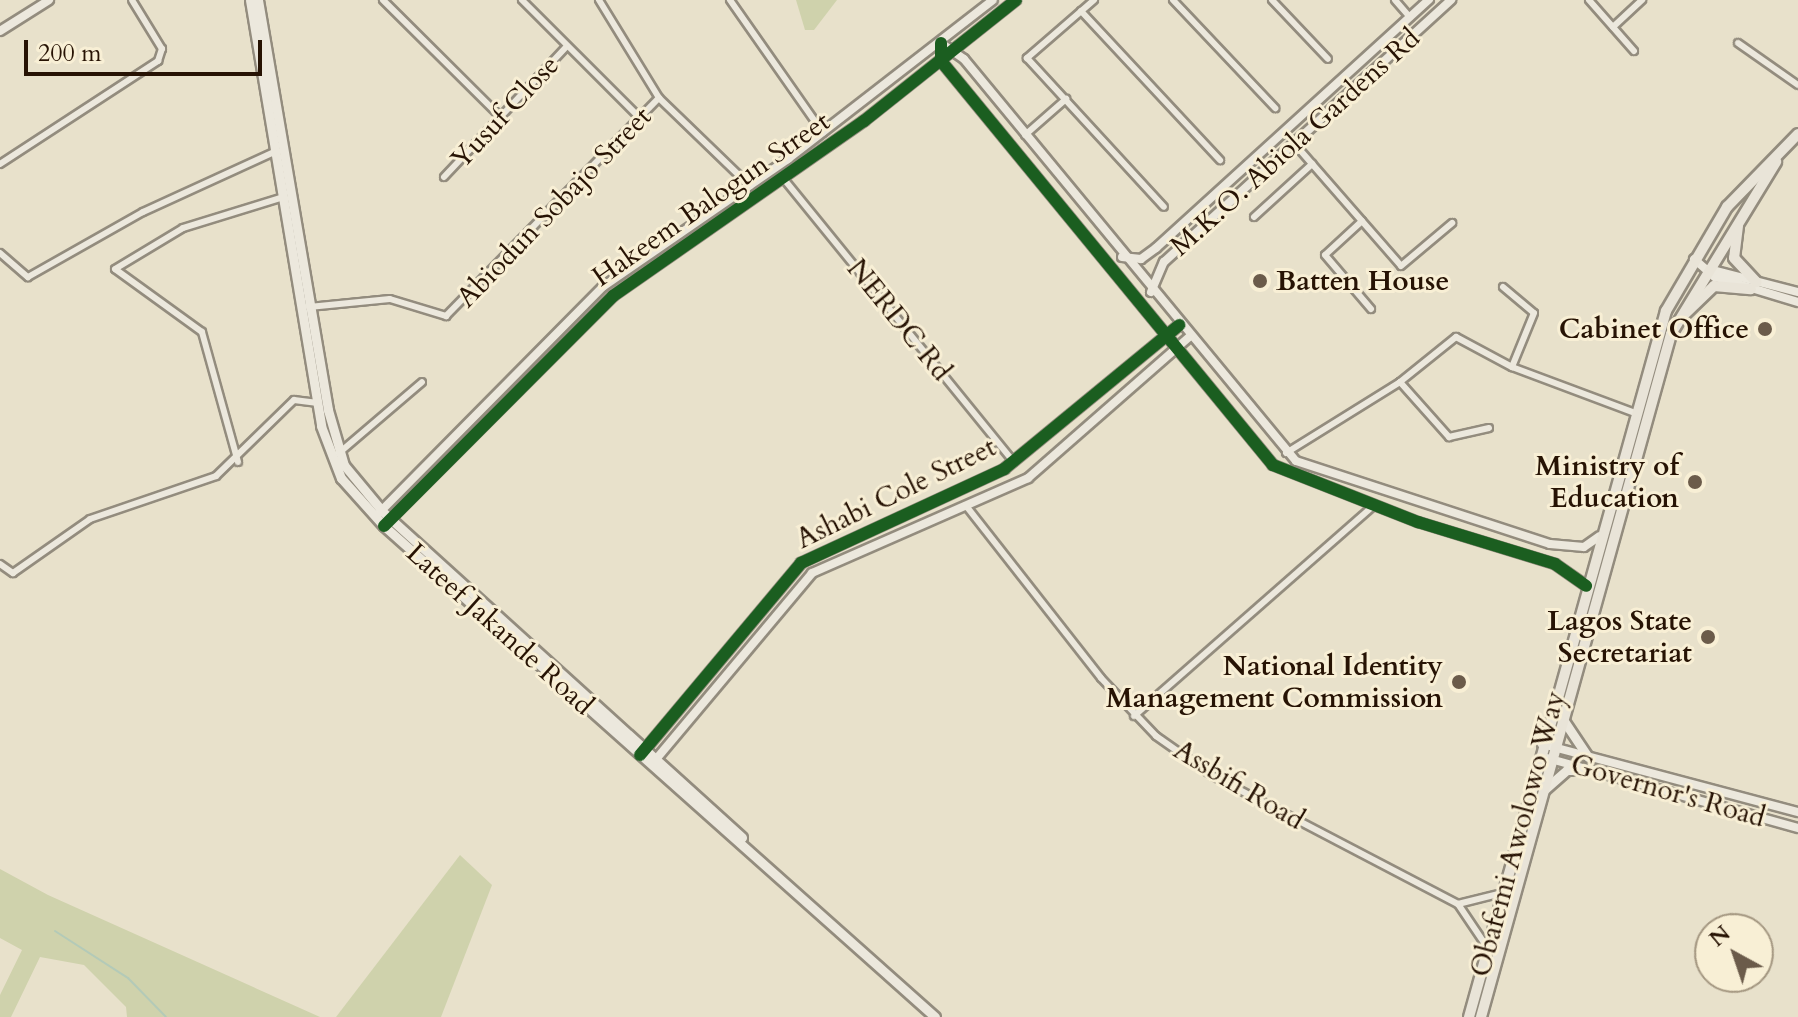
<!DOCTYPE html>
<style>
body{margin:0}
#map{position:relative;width:1798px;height:1017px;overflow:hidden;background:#e8e1cb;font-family:Cardo,serif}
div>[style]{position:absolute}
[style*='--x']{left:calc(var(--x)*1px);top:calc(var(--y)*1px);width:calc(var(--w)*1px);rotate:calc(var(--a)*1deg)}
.green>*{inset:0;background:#cfd2ac}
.stream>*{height:2px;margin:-1px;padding:0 1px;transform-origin:1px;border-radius:1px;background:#b3cab8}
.roads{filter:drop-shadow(2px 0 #938c7e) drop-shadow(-2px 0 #938c7e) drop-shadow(0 2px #938c7e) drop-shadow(0 -2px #938c7e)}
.minor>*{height:6px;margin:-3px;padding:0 3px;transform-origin:3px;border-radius:3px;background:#ece8dd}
.tertiary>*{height:8px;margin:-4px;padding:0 4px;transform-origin:4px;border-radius:4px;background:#ece8dd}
.secondary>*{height:9px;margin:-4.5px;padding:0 4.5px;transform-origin:4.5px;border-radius:4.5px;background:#ece8dd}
.primary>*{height:10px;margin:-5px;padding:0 5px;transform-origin:5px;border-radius:5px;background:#e9e4d8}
.cycleway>*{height:12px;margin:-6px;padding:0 6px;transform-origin:6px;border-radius:6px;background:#1b5e20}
.dots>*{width:22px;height:22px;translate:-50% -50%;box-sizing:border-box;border:4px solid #f8efd5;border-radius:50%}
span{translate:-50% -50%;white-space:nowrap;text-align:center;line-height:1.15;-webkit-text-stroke:6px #f8efd5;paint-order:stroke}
.street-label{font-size:28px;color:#271304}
.poi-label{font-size:28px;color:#271304;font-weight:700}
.left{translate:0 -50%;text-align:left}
.right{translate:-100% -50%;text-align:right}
.north{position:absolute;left:1694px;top:913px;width:80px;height:80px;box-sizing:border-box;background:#f8efd5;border:2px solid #a49781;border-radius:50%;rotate:320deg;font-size:22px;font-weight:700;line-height:32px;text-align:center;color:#271304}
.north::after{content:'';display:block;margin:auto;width:28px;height:36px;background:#6b5b4a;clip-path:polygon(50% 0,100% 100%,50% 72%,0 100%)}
.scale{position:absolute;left:24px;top:40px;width:238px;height:36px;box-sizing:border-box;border:4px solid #271304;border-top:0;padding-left:10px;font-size:24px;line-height:28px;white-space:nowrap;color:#271304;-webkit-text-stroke:6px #f8efd5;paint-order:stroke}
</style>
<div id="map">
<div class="green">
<i style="clip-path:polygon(796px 0,837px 0,814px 30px,805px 30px)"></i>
<i style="clip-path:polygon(460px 855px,492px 885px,441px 1017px,336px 1017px)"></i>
<i style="clip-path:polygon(0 869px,48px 895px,320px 1017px,127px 1017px,126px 1007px,84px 965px,40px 957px,11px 1017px,0 1017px,0 995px,22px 950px,0 938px)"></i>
</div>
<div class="stream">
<i style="--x:55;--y:931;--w:87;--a:32.8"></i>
<i style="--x:128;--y:978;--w:54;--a:45.7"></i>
</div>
<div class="roads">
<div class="minor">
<i style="--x:383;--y:0;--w:165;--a:44.8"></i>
<i style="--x:522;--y:0;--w:167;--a:45"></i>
<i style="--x:599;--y:0;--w:115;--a:58.5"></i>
<i style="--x:659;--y:98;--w:127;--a:44"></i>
<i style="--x:730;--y:0;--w:162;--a:55"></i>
<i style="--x:1094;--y:0;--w:89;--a:139.1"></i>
<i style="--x:1027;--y:58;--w:202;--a:47.4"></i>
<i style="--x:1173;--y:0;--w:149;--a:46.6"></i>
<i style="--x:1272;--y:0;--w:81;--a:46.5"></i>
<i style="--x:1395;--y:0;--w:23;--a:49"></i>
<i style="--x:1589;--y:0;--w:68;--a:48.6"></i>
<i style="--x:1081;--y:11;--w:204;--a:47"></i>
<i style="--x:1613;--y:27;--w:40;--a:-43"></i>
<i style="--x:1738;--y:43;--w:73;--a:35"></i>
<i style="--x:1025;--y:135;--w:55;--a:-41.3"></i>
<i style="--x:1293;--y:142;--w:164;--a:48.9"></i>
<i style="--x:1401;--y:266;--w:67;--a:-40.1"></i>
<i style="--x:0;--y:164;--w:189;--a:-33.1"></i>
<i style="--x:158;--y:61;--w:13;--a:-72"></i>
<i style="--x:162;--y:49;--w:57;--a:-121.5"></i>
<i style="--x:444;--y:177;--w:178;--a:-46.8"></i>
<i style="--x:783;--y:178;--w:366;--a:50.9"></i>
<i style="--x:1254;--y:217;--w:79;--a:-42.4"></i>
<i style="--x:1362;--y:221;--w:50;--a:137.4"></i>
<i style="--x:1325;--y:255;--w:71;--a:49.6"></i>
<i style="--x:0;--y:253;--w:37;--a:41"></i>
<i style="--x:28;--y:277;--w:132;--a:-29.5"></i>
<i style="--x:143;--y:212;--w:146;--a:-24.6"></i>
<i style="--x:1503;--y:287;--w:40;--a:40"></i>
<i style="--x:1534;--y:313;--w:58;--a:112.2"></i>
<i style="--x:309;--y:307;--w:81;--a:-5.6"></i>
<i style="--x:390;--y:299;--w:59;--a:16.9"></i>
<i style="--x:446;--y:316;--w:305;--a:-45.7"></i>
<i style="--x:1400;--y:382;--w:74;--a:48.3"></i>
<i style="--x:1449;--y:437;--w:41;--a:-12.7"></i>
<i style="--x:339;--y:453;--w:109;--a:-40.5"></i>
<i style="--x:1286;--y:453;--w:134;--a:-31.9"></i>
<i style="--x:1400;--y:382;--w:72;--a:-38.8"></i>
<i style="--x:1456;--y:337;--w:64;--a:28.2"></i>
<i style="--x:1512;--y:367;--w:131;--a:20.5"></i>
<i style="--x:238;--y:462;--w:135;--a:-105.5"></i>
<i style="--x:202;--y:332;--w:107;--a:-144.1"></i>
<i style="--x:115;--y:269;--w:79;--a:-31.1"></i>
<i style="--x:183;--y:228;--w:106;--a:-17.1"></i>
<i style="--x:967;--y:507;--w:217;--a:51.9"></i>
<i style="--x:1101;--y:678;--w:80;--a:46.5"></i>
<i style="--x:1156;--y:736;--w:70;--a:35.1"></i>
<i style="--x:1213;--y:776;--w:276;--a:27.6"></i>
<i style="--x:1458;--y:904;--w:52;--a:56"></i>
<i style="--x:0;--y:564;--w:16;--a:35"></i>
<i style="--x:13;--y:573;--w:94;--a:-35"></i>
<i style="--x:90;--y:519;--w:133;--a:-18.8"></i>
<i style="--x:216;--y:476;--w:109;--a:-44.3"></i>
<i style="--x:294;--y:400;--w:24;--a:7"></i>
<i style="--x:1134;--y:716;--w:318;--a:-41.3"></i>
<i style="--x:1458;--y:904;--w:45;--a:-14"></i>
</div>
<div class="tertiary">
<i style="--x:0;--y:31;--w:58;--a:-32.3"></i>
<i style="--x:941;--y:43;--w:18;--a:90"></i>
<i style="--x:941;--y:61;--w:523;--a:50.59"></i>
<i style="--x:1273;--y:465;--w:156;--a:21.5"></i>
<i style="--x:1418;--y:522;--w:143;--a:17"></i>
<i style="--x:1555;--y:564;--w:38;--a:35"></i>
<i style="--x:941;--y:43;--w:28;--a:35"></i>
<i style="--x:964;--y:59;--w:521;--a:50.45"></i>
<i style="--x:1296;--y:461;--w:267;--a:18.1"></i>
<i style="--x:1550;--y:544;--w:34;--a:5"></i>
<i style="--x:1584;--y:547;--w:19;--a:-35"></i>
<i style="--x:1122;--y:257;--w:19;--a:6"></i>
<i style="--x:1141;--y:259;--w:19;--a:-36"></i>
<i style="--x:1156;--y:248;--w:369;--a:-42.3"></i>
<i style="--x:1694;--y:259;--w:28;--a:41"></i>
<i style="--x:1715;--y:277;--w:87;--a:16.8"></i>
<i style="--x:1709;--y:269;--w:92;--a:14.5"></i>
<i style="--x:1151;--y:292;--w:33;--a:-67"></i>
<i style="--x:1164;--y:262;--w:389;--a:-42.4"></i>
<i style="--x:379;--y:513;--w:320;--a:-45.3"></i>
<i style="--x:604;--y:286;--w:224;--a:-34.6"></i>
<i style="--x:788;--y:159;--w:259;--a:-37.8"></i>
<i style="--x:387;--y:522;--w:320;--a:-45"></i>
<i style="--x:613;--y:296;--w:306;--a:-34.9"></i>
<i style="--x:864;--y:121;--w:194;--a:-38.5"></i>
<i style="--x:1542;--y:744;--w:265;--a:14.9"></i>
<i style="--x:641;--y:754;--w:249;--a:-50"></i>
<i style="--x:801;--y:563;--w:224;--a:-24.8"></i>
<i style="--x:1004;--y:469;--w:227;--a:-39.4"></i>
<i style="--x:1547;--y:758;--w:261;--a:15.6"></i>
<i style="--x:652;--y:764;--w:249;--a:-50"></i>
<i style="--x:812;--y:573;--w:236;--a:-23.7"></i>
<i style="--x:1028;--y:478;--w:214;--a:-41.2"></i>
</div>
<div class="secondary">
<i style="--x:250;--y:0;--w:432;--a:80.5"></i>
<i style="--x:321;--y:426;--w:56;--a:69"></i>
<i style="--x:341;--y:478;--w:64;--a:48.1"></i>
<i style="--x:384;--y:526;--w:738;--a:41.7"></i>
<i style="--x:258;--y:0;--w:416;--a:80.3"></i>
<i style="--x:328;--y:410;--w:57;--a:73.8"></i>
<i style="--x:344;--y:465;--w:60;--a:50.4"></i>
<i style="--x:382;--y:511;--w:486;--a:42.2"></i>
<i style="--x:1564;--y:721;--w:43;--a:56.3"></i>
<i style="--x:1545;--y:789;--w:29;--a:-41"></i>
<i style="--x:1567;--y:770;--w:26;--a:0"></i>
</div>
<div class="primary">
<i style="--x:1738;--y:226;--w:32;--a:97"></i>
<i style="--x:1734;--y:258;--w:33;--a:47"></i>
<i style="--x:1686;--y:313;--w:39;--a:-44"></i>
<i style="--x:1714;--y:286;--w:37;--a:5"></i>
<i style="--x:1469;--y:1017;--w:733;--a:-74.41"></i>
<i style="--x:1666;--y:311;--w:121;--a:-59.6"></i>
<i style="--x:1727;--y:207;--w:102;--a:-45.8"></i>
<i style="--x:1481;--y:1017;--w:709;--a:-74.45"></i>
<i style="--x:1671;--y:334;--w:202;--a:-58.6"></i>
</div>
</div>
<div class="cycleway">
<i style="--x:941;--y:43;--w:18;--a:90"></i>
<i style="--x:941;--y:61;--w:523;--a:50.59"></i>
<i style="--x:1273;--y:465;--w:156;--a:21.5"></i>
<i style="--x:1418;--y:522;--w:143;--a:17"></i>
<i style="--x:1555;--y:564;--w:38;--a:35"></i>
<i style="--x:384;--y:526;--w:325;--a:-45.1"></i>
<i style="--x:613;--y:296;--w:306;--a:-34.9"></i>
<i style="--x:864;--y:121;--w:194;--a:-38.5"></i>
<i style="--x:640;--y:755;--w:251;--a:-50"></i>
<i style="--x:801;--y:563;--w:224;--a:-24.8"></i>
<i style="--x:1004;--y:469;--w:227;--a:-39.4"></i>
</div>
<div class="dots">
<i style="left:1260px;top:281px;background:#6b5b4a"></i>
<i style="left:1765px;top:329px;background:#6b5b4a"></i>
<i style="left:1695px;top:482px;background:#6b5b4a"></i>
<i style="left:1708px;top:637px;background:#6b5b4a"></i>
<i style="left:1459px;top:682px;background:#6b5b4a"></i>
</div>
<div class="street-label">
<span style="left:505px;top:112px;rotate:-47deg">Yusuf Close</span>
<span style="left:1295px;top:142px;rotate:-42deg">M.K.O. Abiola Gardens Rd</span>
<span style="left:711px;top:199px;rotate:-35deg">Hakeem Balogun Street</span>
<span style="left:554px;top:207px;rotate:-46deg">Abiodun Sobajo Street</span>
<span style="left:899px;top:320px;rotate:51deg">NERDC Rd</span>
<span style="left:896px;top:493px;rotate:-26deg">Ashabi Cole Street</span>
<span style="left:500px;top:629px;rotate:42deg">Lateef Jakande Road</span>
<span style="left:1239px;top:785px;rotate:31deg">Assbifi Road</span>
<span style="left:1668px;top:791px;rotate:16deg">Governor's Road</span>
<span style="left:1518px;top:834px;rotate:-75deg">Obafemi Awolowo Way</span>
</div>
<div class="poi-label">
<span class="left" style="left:1276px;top:281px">Batten House</span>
<span class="right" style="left:1749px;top:329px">Cabinet Office</span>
<span class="right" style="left:1679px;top:482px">Ministry of<br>Education</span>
<span class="right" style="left:1692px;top:637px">Lagos State<br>Secretariat</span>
<span class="right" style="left:1443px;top:682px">National Identity<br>Management Commission</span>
</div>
<div class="north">N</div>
<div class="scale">200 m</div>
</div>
